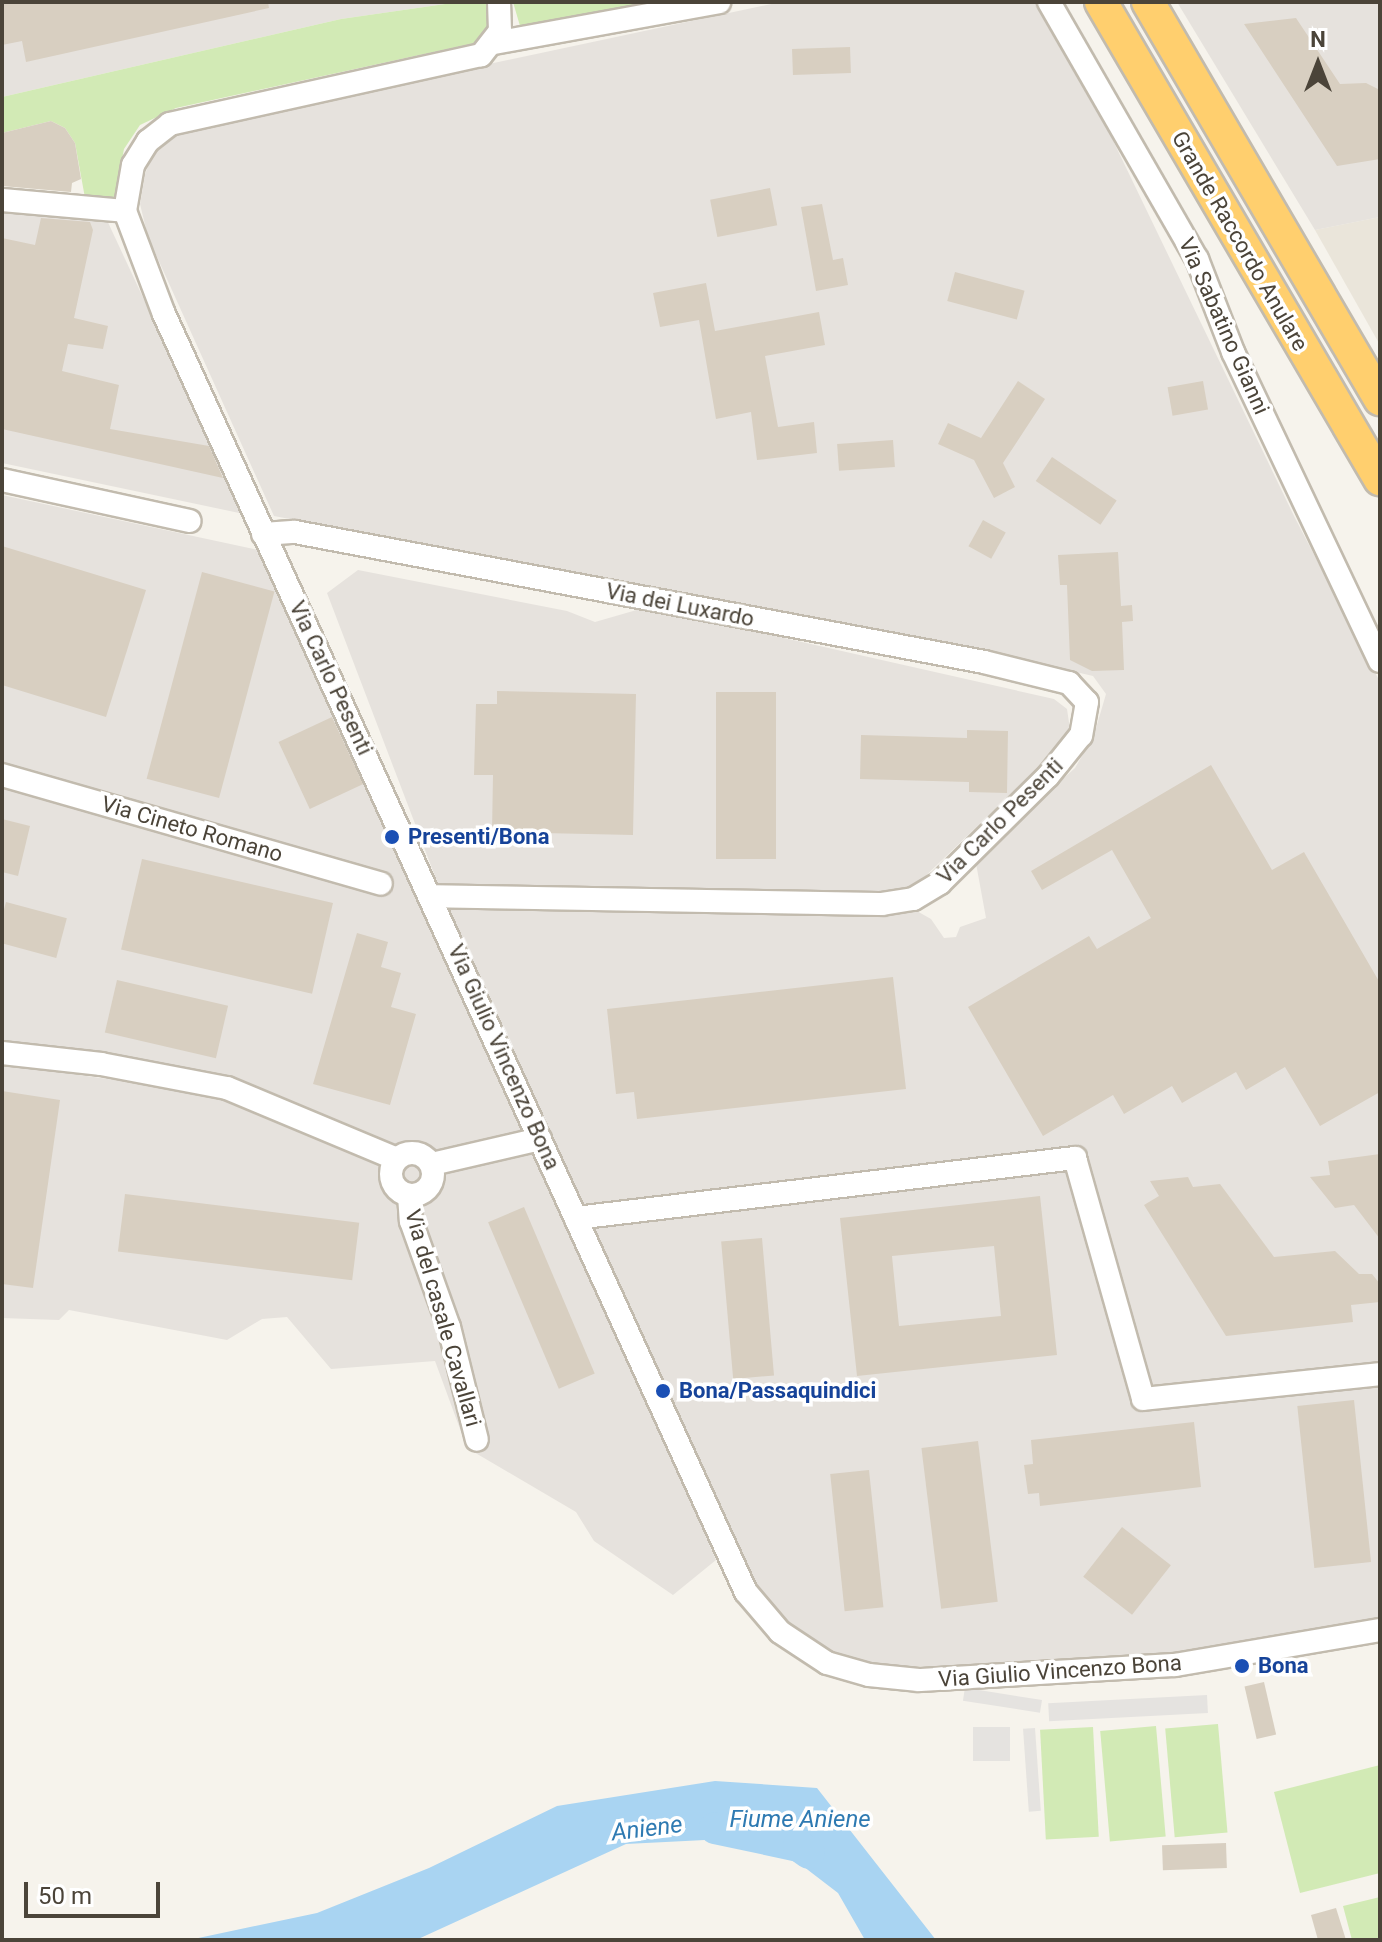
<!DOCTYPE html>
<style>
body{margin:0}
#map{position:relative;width:1382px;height:1942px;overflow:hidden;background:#f6f3ec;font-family:Roboto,sans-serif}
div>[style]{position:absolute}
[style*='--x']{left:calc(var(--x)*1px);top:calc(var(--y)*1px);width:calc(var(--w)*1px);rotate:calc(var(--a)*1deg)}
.residential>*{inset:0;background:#eae5da}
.industrial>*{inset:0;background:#e6e2dd}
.green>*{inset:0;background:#d2eab5;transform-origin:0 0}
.parking>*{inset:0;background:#e5e3e0;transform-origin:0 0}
.water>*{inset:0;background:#a9d4f2}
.river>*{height:32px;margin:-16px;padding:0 16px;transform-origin:16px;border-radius:16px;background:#a9d4f2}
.building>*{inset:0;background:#d8cfc1;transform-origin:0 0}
.roads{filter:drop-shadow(2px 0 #c2bbae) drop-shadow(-2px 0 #c2bbae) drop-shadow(0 2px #c2bbae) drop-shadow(0 -2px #c2bbae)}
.minor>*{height:22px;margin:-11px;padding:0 11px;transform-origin:11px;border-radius:11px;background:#fff}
.minor>.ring{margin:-11px;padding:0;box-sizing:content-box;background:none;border:22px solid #fff;border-radius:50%}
.highway>*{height:32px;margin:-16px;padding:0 16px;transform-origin:16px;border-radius:16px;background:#ffcf6e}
.dots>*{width:22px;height:22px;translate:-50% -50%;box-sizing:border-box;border:4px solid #fff;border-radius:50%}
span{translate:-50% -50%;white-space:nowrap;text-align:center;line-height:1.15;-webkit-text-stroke:7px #fff;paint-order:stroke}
.street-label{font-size:22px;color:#4b4439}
.transit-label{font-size:22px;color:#164399;font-weight:700}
.left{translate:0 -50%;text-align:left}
.water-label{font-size:24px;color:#2e7ab2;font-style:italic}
.frame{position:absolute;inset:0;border:4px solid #4b4439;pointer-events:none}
.north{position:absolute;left:1278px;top:24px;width:80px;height:80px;-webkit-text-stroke:6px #fff;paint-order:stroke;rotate:0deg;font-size:22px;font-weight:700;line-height:32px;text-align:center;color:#4b4439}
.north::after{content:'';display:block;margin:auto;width:28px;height:36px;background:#4b4439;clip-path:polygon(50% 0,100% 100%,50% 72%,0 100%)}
.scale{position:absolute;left:24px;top:1882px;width:136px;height:36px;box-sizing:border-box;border:4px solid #4b4439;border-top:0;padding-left:10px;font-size:24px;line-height:28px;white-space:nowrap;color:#4b4439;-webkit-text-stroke:6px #fff;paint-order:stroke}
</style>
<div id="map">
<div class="residential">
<i style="clip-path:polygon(1380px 217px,1380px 345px,1315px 230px)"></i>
</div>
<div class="industrial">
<i style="clip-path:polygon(2px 2px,459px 2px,341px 19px,2px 97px)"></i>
<i style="clip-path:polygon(781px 2px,1039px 2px,1065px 41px,1294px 516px,1380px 682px,1380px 1617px,1193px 1651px,937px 1667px,871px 1665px,828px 1652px,784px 1621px,751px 1582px,444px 905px,885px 916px,915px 910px,931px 919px,944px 938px,956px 937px,960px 927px,986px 918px,975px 858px,1075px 768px,1094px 735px,1106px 694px,1093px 676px,1012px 657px,274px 516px,148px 237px,140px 204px,145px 174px,155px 149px,183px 129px)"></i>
<i style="clip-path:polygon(1177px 2px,1380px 2px,1380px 217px,1315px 230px)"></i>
<i style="clip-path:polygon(2px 207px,105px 216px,244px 514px,2px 463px)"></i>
<i style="clip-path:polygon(2px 495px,263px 551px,525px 1123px,716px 1560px,673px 1595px,594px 1541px,576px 1512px,467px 1448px,435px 1361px,331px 1369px,287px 1317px,262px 1319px,227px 1340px,69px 1310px,59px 1320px,2px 1318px,2px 1064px,213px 1094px,383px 1162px,403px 1145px,373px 1143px,287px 1104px,2px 1045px)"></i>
<i style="clip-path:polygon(358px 570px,567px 611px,595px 622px,647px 607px,1054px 699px,1067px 709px,1071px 736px,913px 888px,887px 892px,438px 884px,327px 593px)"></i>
</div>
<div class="green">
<i style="clip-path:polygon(459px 2px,490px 2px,492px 24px,475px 43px,176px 108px,140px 125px,124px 149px,114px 201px,85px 198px,75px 143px,65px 128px,51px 121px,2px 133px,2px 97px,341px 19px)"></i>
<i style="clip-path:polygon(513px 2px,658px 2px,520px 26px)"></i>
<i style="left:1218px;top:1724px;width:109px;height:53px;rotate:85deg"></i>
<i style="left:1156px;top:1726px;width:111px;height:56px;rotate:85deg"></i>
<i style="left:1093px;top:1727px;width:110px;height:53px;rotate:87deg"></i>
<i style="clip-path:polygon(1380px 1765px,1380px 1873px,1300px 1893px,1274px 1792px)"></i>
<i style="clip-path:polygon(1380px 1897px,1380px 1940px,1352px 1940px,1343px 1906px)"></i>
</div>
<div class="parking">
<i style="left:1207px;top:1695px;width:18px;height:159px;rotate:87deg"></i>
<i style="left:1042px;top:1700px;width:13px;height:78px;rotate:99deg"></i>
<i style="left:973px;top:1727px;width:37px;height:34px"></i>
<i style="left:1035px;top:1728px;width:83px;height:12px;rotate:86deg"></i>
</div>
<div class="water">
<i style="clip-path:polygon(715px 1781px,817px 1788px,936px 1940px,865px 1940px,838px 1893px,765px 1837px,626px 1844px,416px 1940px,189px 1940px,317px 1913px,429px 1868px,557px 1806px)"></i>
</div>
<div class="river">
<i style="--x:715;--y:1828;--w:86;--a:12.1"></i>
<i style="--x:799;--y:1846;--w:12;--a:35"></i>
</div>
<div class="building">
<i style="clip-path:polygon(2px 2px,268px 2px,269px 8px,26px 62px,22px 41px,2px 45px)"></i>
<i style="clip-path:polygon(1296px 18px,1340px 84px,1366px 83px,1380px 90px,1380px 159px,1337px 166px,1244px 24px)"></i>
<i style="left:850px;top:47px;width:26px;height:58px;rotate:88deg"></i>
<i style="clip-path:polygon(51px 121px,65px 128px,75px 143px,81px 179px,72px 183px,71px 192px,2px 186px,2px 133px)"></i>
<i style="left:770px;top:188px;width:38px;height:61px;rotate:79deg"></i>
<i style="clip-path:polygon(822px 204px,833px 260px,843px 258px,848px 285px,816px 291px,801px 207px)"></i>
<i style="clip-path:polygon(41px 218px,90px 222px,93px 230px,74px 318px,108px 326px,103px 349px,68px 344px,62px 371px,119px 385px,110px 429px,209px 446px,223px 478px,2px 429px,2px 238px,35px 245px)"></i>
<i style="left:955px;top:272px;width:72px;height:30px;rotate:15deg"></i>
<i style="clip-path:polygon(706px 283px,715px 331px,819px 312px,825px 345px,765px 356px,778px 427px,814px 422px,817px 453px,757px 460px,751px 412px,716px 419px,699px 320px,660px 327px,653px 293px)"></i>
<i style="clip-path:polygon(1018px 381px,1045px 399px,1003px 463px,1015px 487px,994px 498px,974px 460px,938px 444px,948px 423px,981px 438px)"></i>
<i style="left:1203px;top:381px;width:29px;height:36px;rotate:80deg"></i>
<i style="left:893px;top:440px;width:27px;height:56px;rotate:86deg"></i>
<i style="left:1052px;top:457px;width:78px;height:29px;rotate:34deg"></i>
<i style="left:983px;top:520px;width:26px;height:30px;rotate:29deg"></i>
<i style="clip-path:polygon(2px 546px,146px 590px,106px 717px,2px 685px)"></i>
<i style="clip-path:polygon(1118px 552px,1121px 606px,1132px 605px,1133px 621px,1122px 622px,1124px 670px,1092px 671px,1070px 660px,1067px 585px,1060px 585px,1058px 555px)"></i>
<i style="left:202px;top:572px;width:75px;height:214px;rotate:15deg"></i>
<i style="clip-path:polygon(497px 691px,636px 694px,633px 835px,492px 832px,493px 775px,474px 775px,476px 704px,497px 704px)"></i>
<i style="left:716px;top:692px;width:60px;height:167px"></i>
<i style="left:332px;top:717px;width:74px;height:59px;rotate:65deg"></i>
<i style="clip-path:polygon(967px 730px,1008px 731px,1007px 793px,969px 792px,969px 782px,860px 779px,861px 735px,967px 738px)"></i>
<i style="clip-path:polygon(1211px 765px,1272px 870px,1304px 852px,1380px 983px,1380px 1092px,1320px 1126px,1285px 1067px,1246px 1090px,1236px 1072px,1182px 1103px,1172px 1086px,1124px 1114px,1113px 1095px,1043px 1136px,968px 1007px,1089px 936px,1097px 949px,1151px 918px,1112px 850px,1042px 890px,1031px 871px)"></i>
<i style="clip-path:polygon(2px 819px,30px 826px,18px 876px,2px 872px)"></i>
<i style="left:142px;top:859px;width:196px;height:93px;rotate:13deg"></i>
<i style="left:6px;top:902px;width:63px;height:41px;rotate:15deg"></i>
<i style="clip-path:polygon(357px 933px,388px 942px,381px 967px,401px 973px,391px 1007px,416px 1014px,390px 1105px,313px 1084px)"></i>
<i style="clip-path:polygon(893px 977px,906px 1089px,637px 1119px,634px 1092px,616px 1094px,607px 1009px)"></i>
<i style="left:117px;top:980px;width:114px;height:54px;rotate:13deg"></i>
<i style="clip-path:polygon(2px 1091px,60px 1100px,33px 1288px,2px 1284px)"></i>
<i style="clip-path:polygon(1380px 1154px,1380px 1239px,1354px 1205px,1335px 1208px,1310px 1177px,1330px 1175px,1328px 1161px)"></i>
<i style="clip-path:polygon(1188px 1177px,1193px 1187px,1220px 1184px,1274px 1257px,1335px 1251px,1359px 1274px,1372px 1274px,1380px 1284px,1380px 1302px,1351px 1305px,1353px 1322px,1226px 1336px,1144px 1205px,1159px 1196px,1150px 1181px)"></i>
<i style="left:125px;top:1194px;width:236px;height:58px;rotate:7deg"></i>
<i style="clip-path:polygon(evenodd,1040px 1196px,1057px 1355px,857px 1376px,840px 1218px,1040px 1196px,994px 1246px,1001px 1316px,899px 1326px,892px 1256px,994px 1246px)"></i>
<i style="left:524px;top:1207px;width:181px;height:39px;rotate:67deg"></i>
<i style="left:762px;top:1238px;width:138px;height:41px;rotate:85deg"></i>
<i style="left:1354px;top:1400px;width:163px;height:57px;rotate:84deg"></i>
<i style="clip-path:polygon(1194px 1422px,1201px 1487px,1040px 1506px,1039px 1493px,1028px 1494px,1024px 1465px,1033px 1464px,1031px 1440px)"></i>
<i style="left:978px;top:1441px;width:162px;height:57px;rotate:83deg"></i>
<i style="left:869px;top:1470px;width:138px;height:39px;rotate:84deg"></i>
<i style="left:1122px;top:1527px;width:62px;height:63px;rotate:38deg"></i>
<i style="left:1264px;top:1682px;width:54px;height:20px;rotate:77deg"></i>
<i style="left:1226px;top:1843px;width:25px;height:64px;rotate:88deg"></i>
<i style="clip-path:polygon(1336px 1908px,1346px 1940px,1318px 1940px,1311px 1915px)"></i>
</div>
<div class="roads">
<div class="minor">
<i style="--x:499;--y:2;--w:29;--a:88"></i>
<i style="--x:500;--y:31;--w:31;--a:128"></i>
<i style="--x:481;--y:55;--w:319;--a:167.5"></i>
<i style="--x:170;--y:124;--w:28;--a:142"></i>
<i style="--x:148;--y:141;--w:28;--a:122"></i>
<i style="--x:133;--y:165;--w:47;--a:99.9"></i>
<i style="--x:125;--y:211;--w:110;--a:69.3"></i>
<i style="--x:164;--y:314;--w:1404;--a:65.52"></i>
<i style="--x:746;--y:1592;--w:52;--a:49.6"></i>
<i style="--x:780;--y:1632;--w:56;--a:33.4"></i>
<i style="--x:827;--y:1663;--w:44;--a:15.9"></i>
<i style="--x:869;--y:1675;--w:50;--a:5.7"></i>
<i style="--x:919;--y:1680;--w:256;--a:-3.4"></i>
<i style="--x:1175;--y:1665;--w:208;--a:-9.7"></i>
<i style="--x:1049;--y:2;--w:297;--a:60.1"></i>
<i style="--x:1197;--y:259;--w:100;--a:68.8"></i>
<i style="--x:1233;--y:352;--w:342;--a:64.6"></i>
<i style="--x:494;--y:43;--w:229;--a:-10.3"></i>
<i style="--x:2;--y:200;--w:123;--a:5.1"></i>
<i style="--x:2;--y:480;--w:192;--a:12.3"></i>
<i style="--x:263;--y:534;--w:32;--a:-4"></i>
<i style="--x:295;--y:532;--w:701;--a:10.68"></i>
<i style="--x:984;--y:662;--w:88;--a:13.9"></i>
<i style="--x:1069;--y:683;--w:26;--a:47"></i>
<i style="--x:1087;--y:702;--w:34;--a:100"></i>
<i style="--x:1081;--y:735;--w:53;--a:128.8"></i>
<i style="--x:1048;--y:776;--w:152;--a:135.3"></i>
<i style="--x:940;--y:883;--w:31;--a:149"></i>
<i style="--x:913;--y:899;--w:31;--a:171"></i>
<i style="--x:882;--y:904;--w:451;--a:-179"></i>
<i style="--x:2;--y:775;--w:394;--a:16"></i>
<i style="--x:2;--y:1053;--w:100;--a:6.3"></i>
<i style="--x:101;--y:1064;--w:128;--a:10.8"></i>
<i style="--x:227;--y:1088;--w:184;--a:22.7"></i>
<i class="ring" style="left:391px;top:1153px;width:20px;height:20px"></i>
<i style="--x:432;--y:1164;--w:111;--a:-13"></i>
<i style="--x:409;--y:1195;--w:26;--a:86"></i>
<i style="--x:411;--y:1221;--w:113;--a:70.3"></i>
<i style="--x:449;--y:1327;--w:116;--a:76.1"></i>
<i style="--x:576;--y:1218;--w:503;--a:-6.86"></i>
<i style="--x:1075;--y:1158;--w:250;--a:74.2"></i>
<i style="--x:1143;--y:1399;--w:238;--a:-6"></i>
</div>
<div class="highway">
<i style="--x:1101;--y:2;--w:553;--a:59.68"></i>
<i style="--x:1148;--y:2;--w:460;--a:59.7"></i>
</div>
</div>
<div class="dots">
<i style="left:392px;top:837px;background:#1a4fb4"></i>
<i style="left:663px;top:1391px;background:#1a4fb4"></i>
<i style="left:1242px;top:1666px;background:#1a4fb4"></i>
</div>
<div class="street-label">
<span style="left:1240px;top:241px;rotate:60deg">Grande Raccordo Anulare</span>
<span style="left:1224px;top:326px;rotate:66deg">Via Sabatino Gianni</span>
<span style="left:680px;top:605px;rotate:11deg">Via dei Luxardo</span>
<span style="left:331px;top:678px;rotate:65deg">Via Carlo Pesenti</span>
<span style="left:1000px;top:821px;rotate:-45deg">Via Carlo Pesenti</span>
<span style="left:192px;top:829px;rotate:16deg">Via Cineto Romano</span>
<span style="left:504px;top:1057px;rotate:66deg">Via Giulio Vincenzo Bona</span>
<span style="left:443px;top:1318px;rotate:74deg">Via del casale Cavallari</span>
<span style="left:1060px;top:1671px;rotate:-4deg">Via Giulio Vincenzo Bona</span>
</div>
<div class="transit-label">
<span class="left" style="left:408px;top:837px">Presenti/Bona</span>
<span class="left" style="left:679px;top:1391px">Bona/Passaquindici</span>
<span class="left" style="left:1258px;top:1666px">Bona</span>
</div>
<div class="water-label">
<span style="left:800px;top:1820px">Fiume Aniene</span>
<span style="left:647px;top:1829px;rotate:-7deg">Aniene</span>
</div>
<div class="frame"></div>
<div class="north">N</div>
<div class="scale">50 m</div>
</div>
